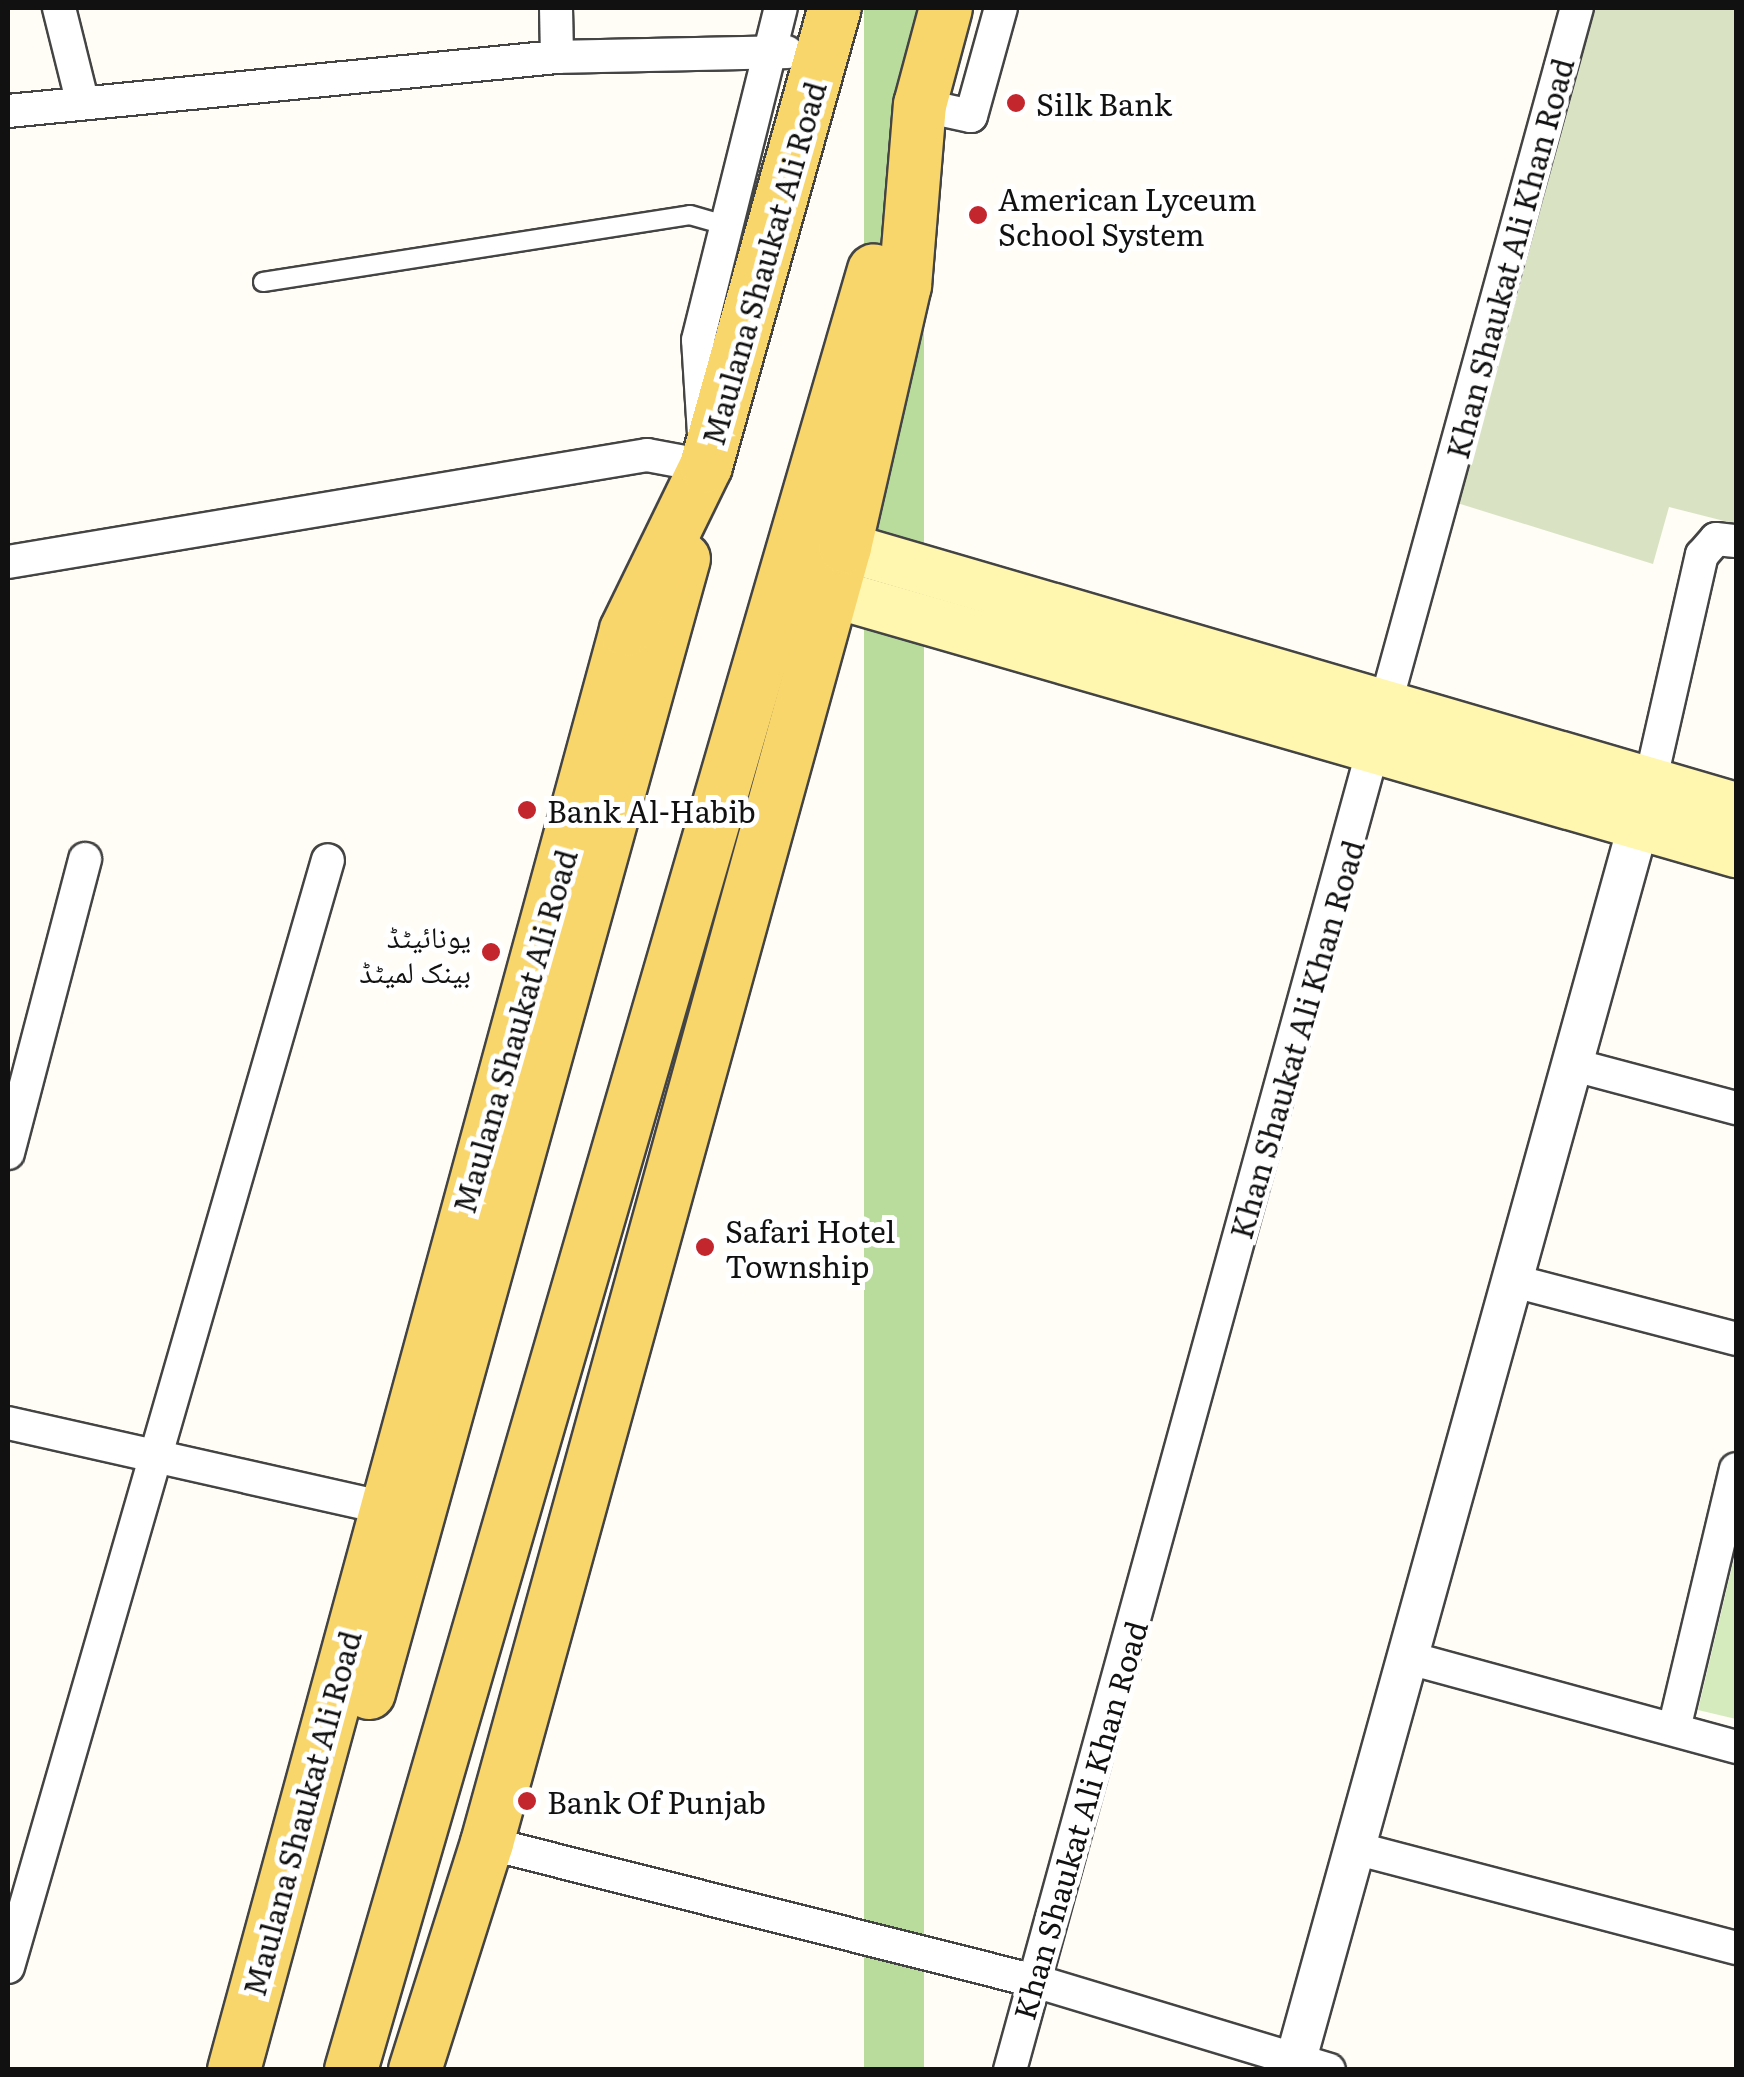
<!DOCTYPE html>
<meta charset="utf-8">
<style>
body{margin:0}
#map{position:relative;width:1744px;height:2077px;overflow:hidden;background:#fffdf5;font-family:Literata,"Noto Naskh Arabic",serif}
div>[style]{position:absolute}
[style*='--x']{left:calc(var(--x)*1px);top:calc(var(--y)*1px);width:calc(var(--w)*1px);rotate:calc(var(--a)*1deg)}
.green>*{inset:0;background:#d5ebbd}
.forest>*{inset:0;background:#b9dc9c;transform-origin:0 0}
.cemetery>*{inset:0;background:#d9e3c4}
.roads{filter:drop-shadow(2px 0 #444) drop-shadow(-2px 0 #444) drop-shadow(0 2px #444) drop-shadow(0 -2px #444)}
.service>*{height:18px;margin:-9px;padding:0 9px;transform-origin:9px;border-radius:9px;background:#fff}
.minor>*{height:32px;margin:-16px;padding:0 16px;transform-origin:16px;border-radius:16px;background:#fff}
.tertiary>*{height:40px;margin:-20px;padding:0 20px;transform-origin:20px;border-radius:20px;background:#fff}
.secondary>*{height:48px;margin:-24px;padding:0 24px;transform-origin:24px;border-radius:24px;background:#fff6b0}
.primary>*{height:52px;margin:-26px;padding:0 26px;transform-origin:26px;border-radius:26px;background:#f9d66b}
.dots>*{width:28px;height:28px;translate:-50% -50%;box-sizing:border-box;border:5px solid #fff;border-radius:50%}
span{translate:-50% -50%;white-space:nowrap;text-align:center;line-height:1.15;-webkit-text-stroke:10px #fff;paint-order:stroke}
.poi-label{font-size:30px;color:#111}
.left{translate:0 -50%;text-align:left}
.right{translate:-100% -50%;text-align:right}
.street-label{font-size:30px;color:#111}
.frame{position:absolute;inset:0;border:10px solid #111;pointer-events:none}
</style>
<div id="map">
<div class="green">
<i style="clip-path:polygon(1736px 1550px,1736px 1719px,1698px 1710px)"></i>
</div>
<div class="forest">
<i style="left:864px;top:8px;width:60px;height:2140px"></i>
</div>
<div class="cemetery">
<i style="clip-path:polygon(1587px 8px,1736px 8px,1736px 524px,1669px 507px,1653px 564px,1454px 502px)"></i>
</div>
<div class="roads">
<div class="service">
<i style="--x:263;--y:282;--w:432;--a:-8.9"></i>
<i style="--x:690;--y:215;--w:35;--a:16"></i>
</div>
<div class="minor">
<i style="--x:59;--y:8;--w:95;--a:76"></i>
<i style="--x:556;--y:8;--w:49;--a:88.8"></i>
<i style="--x:920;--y:105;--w:52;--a:12.2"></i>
<i style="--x:971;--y:116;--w:112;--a:-74.5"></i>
<i style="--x:8;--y:111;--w:552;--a:-5.62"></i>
<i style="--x:557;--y:57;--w:230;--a:-1.2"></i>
<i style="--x:8;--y:562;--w:648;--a:-9.51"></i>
<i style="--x:647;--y:455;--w:60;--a:10.6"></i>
<i style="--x:706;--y:466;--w:126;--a:-93.6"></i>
<i style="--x:698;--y:340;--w:342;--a:-76"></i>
<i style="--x:1650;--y:783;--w:234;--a:-77.2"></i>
<i style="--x:1702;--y:555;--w:21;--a:-49"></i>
<i style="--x:1716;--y:539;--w:20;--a:6"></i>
<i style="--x:1574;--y:1065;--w:168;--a:14.9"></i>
<i style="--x:8;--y:1153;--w:304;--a:-75.3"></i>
<i style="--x:1514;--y:1281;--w:229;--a:14.6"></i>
<i style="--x:8;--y:1423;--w:382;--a:12.7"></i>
<i style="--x:1409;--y:1658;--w:339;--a:15.2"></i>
<i style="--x:1674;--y:1729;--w:267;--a:-76.6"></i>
<i style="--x:487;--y:1843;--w:565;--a:14.13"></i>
<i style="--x:1035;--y:1981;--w:307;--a:16.8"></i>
<i style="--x:1355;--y:1848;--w:394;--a:14.7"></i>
<i style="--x:8;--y:1967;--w:1152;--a:-73.88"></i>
<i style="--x:1010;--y:2070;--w:2139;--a:-74.63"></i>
</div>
<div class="tertiary">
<i style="--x:1293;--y:2070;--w:1290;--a:-74.49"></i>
</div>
<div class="secondary">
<i style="--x:845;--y:547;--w:928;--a:16.27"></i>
<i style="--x:832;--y:593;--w:941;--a:16.05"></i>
</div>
<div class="primary">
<i style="--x:369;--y:1693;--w:1177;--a:-74.48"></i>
<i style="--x:234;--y:2070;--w:1492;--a:-74.77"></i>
<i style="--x:626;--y:630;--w:182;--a:-64"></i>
<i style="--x:706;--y:466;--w:476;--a:-74.3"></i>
<i style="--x:351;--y:2070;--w:1874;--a:-73.8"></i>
<i style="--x:415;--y:2070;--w:238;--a:-72.4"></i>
<i style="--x:487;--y:1843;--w:1345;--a:-74.56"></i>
<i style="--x:845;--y:547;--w:268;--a:-77.1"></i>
<i style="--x:905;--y:286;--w:182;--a:-85.3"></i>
<i style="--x:920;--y:105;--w:100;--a:-75"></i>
</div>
</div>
<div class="dots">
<i style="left:1016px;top:103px;background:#c4262e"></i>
<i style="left:978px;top:215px;background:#c4262e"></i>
<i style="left:527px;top:810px;background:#c4262e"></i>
<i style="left:491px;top:952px;background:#c4262e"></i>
<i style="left:705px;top:1247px;background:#c4262e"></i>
<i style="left:527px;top:1801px;background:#c4262e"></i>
</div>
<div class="poi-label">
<span class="left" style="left:1036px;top:103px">Silk Bank</span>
<span class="left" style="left:998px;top:215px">American Lyceum<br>School System</span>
<span class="left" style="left:547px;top:810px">Bank Al-Habib</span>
<span class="right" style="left:471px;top:952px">یونائیٹڈ<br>بینک لمیٹڈ</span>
<span class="left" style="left:725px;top:1247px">Safari Hotel<br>Township</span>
<span class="left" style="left:547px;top:1801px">Bank Of Punjab</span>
</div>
<div class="street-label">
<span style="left:1509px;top:258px;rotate:-75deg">Khan Shaukat Ali Khan Road</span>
<span style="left:763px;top:263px;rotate:-74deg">Maulana Shaukat Ali Road</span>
<span style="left:514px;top:1031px;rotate:-74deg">Maulana Shaukat Ali Road</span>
<span style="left:1296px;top:1039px;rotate:-74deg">Khan Shaukat Ali Khan Road</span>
<span style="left:301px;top:1813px;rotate:-75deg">Maulana Shaukat Ali Road</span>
<span style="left:1079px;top:1820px;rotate:-74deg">Khan Shaukat Ali Khan Road</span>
</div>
<div class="frame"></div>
</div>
